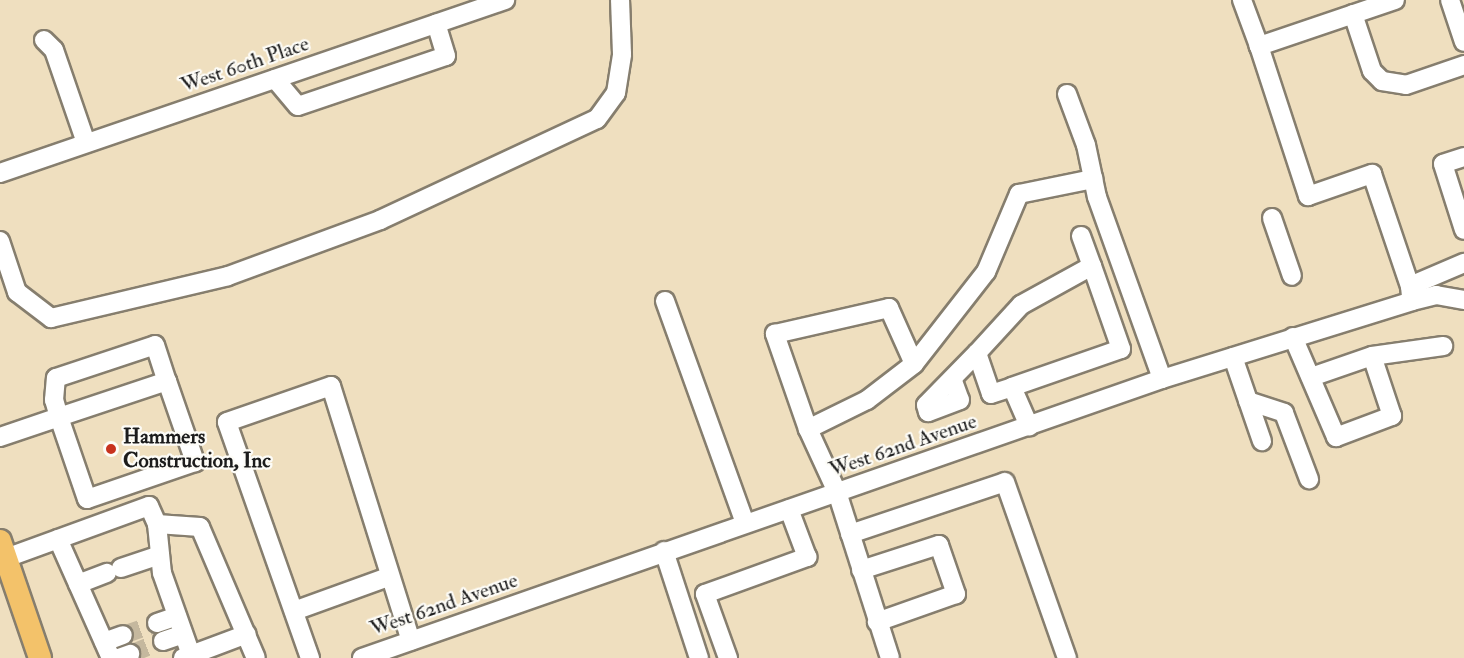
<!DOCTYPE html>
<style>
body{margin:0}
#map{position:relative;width:1464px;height:658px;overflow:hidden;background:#efdfbf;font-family:"IM FELL Double Pica",serif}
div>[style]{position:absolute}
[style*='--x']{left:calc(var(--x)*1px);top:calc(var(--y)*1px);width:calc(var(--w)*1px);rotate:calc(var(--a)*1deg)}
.minor-tunnel>*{height:18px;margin-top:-9px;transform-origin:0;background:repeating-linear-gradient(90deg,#c5b89e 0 18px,transparent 0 27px)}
.roads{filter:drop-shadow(2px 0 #867e6e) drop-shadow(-2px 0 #867e6e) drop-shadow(0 2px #867e6e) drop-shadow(0 -2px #867e6e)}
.minor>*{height:18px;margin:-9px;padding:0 9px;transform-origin:9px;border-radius:9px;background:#fff}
.major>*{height:22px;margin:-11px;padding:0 11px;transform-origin:11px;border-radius:11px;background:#f3c26a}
.dots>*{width:16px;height:16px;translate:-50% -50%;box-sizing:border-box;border:3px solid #fdfcf7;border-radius:50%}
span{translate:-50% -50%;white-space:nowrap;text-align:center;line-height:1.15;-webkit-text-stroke:4.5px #fdfcf7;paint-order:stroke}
.street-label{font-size:21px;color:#1c1c1c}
.poi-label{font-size:21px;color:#1c1c1c;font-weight:700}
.left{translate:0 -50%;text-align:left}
</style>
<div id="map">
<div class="minor-tunnel">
<i style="--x:123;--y:635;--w:36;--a:-19"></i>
<i style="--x:130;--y:654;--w:35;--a:-22"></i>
</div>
<div class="roads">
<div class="minor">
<i style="--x:1242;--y:0;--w:49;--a:69.7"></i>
<i style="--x:1395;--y:0;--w:144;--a:161.3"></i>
<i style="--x:1259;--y:46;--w:158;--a:71.9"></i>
<i style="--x:1308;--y:196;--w:68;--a:-19"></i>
<i style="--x:1372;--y:174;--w:118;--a:71.3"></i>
<i style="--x:1450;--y:0;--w:44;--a:71.6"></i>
<i style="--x:1353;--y:14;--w:60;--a:71.6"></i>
<i style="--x:1372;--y:71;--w:14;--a:45"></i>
<i style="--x:1382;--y:81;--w:24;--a:9"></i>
<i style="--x:1406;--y:85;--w:61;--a:-19"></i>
<i style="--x:44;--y:40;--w:14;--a:45"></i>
<i style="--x:54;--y:50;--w:98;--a:71"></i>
<i style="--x:275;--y:79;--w:35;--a:50"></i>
<i style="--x:298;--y:106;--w:156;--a:-18.7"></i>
<i style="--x:446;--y:56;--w:34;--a:-107"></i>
<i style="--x:1067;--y:94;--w:54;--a:69.6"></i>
<i style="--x:1086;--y:145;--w:53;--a:78.1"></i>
<i style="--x:1097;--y:197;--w:193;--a:70.3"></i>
<i style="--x:1464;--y:157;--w:22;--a:162"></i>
<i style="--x:1443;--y:164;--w:69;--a:72.3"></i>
<i style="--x:0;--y:173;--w:534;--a:-18.91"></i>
<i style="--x:1272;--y:218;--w:61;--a:71"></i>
<i style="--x:1081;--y:236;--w:32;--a:70"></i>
<i style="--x:0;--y:241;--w:54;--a:71.6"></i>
<i style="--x:17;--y:292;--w:43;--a:37.4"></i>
<i style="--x:51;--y:318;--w:182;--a:-13.3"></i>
<i style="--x:228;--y:276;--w:162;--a:-20.2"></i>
<i style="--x:380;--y:220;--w:239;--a:-25"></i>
<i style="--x:597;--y:119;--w:32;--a:-54"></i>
<i style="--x:616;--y:93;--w:39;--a:-81"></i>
<i style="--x:622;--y:54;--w:54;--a:-92.1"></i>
<i style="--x:1411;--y:296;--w:10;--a:-96"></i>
<i style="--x:1410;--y:286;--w:59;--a:-23.1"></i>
<i style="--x:665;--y:301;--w:236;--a:70.2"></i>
<i style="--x:1293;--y:337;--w:109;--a:66.7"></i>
<i style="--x:1336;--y:437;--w:60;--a:-20.6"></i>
<i style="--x:1392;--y:416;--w:63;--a:-108.4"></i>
<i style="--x:1372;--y:356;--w:65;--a:161"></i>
<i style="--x:977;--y:353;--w:65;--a:-47.5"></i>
<i style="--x:1021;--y:305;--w:81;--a:-28.8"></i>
<i style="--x:1092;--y:266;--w:88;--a:70.7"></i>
<i style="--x:1121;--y:349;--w:115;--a:160.8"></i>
<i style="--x:1372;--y:356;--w:72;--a:-8"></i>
<i style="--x:1233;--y:357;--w:89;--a:71"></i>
<i style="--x:914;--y:364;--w:117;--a:-52"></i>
<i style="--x:986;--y:272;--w:85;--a:-67.1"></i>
<i style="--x:1019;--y:194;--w:76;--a:-11.5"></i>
<i style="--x:953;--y:381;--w:20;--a:70"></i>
<i style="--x:960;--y:400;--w:34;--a:159"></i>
<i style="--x:928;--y:412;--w:7;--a:-106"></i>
<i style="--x:926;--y:405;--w:73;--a:-45.6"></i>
<i style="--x:977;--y:353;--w:43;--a:71.1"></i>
<i style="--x:991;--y:394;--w:22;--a:-18"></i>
<i style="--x:1012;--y:387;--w:43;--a:66.4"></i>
<i style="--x:1248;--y:401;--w:38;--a:18"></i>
<i style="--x:1284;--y:413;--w:71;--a:69.3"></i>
<i style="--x:808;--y:429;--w:101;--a:-109.2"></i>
<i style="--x:775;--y:334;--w:117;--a:-12.8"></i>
<i style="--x:889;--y:308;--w:61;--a:65.9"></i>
<i style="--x:914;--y:364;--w:59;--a:142.5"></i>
<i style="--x:867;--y:400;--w:66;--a:153.8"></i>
<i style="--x:808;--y:429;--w:69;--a:65.3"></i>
<i style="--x:837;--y:492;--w:174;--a:72.3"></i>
<i style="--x:0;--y:437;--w:62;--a:-18.7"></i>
<i style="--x:59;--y:417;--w:114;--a:-18.4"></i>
<i style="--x:167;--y:381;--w:86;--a:70.9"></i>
<i style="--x:195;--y:462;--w:114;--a:161.1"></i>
<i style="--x:87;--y:499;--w:87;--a:-108.9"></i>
<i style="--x:59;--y:417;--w:18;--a:-106"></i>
<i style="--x:54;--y:400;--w:22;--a:-85"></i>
<i style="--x:56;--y:378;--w:104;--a:-18.4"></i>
<i style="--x:155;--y:345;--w:38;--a:72"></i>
<i style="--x:157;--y:524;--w:49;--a:84.2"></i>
<i style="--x:162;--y:573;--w:87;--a:70.5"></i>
<i style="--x:850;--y:534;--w:163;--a:-18.5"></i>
<i style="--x:1005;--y:482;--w:187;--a:70.6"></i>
<i style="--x:58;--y:539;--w:130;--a:66"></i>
<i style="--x:664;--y:551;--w:113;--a:71.9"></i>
<i style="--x:6;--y:558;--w:152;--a:-20"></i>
<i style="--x:149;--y:506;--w:20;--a:66"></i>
<i style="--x:157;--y:524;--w:43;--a:4"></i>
<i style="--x:200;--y:527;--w:142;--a:66.9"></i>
<i style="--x:121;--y:568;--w:41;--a:-18.4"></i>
<i style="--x:861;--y:570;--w:82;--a:-17.8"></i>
<i style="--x:939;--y:545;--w:52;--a:70.9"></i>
<i style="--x:956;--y:594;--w:84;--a:160.5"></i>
<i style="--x:78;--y:584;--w:31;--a:-21"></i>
<i style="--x:294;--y:611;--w:100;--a:-19.9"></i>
<i style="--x:157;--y:623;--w:21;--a:-19"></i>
<i style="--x:163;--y:641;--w:21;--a:-19"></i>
<i style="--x:104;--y:642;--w:20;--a:-20"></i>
<i style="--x:119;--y:658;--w:12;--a:-20"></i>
<i style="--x:183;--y:658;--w:68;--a:-20.6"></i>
<i style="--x:310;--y:658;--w:250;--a:-109.4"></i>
<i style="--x:227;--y:422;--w:110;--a:-19.1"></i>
<i style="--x:331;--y:386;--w:267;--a:72.6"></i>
<i style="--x:362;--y:658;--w:847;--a:-19.23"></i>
<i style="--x:1162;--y:379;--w:262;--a:-17.3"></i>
<i style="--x:1412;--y:301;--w:25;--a:-14"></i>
<i style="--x:1436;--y:295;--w:28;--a:10"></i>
<i style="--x:728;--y:658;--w:68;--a:-109.8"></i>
<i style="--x:705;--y:594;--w:109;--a:-19.9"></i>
<i style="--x:807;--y:557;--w:51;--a:-110.6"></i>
</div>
<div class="major">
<i style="--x:0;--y:541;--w:124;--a:71.1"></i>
</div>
</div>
<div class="dots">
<i style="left:111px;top:449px;background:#c8321e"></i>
</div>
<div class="street-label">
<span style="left:245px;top:65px;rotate:-19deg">West 60th Place</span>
<span style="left:903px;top:446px;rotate:-19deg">West 62nd Avenue</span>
<span style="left:444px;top:605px;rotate:-19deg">West 62nd Avenue</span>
</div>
<div class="poi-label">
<span class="left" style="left:123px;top:449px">Hammers<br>Construction, Inc</span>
</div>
</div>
